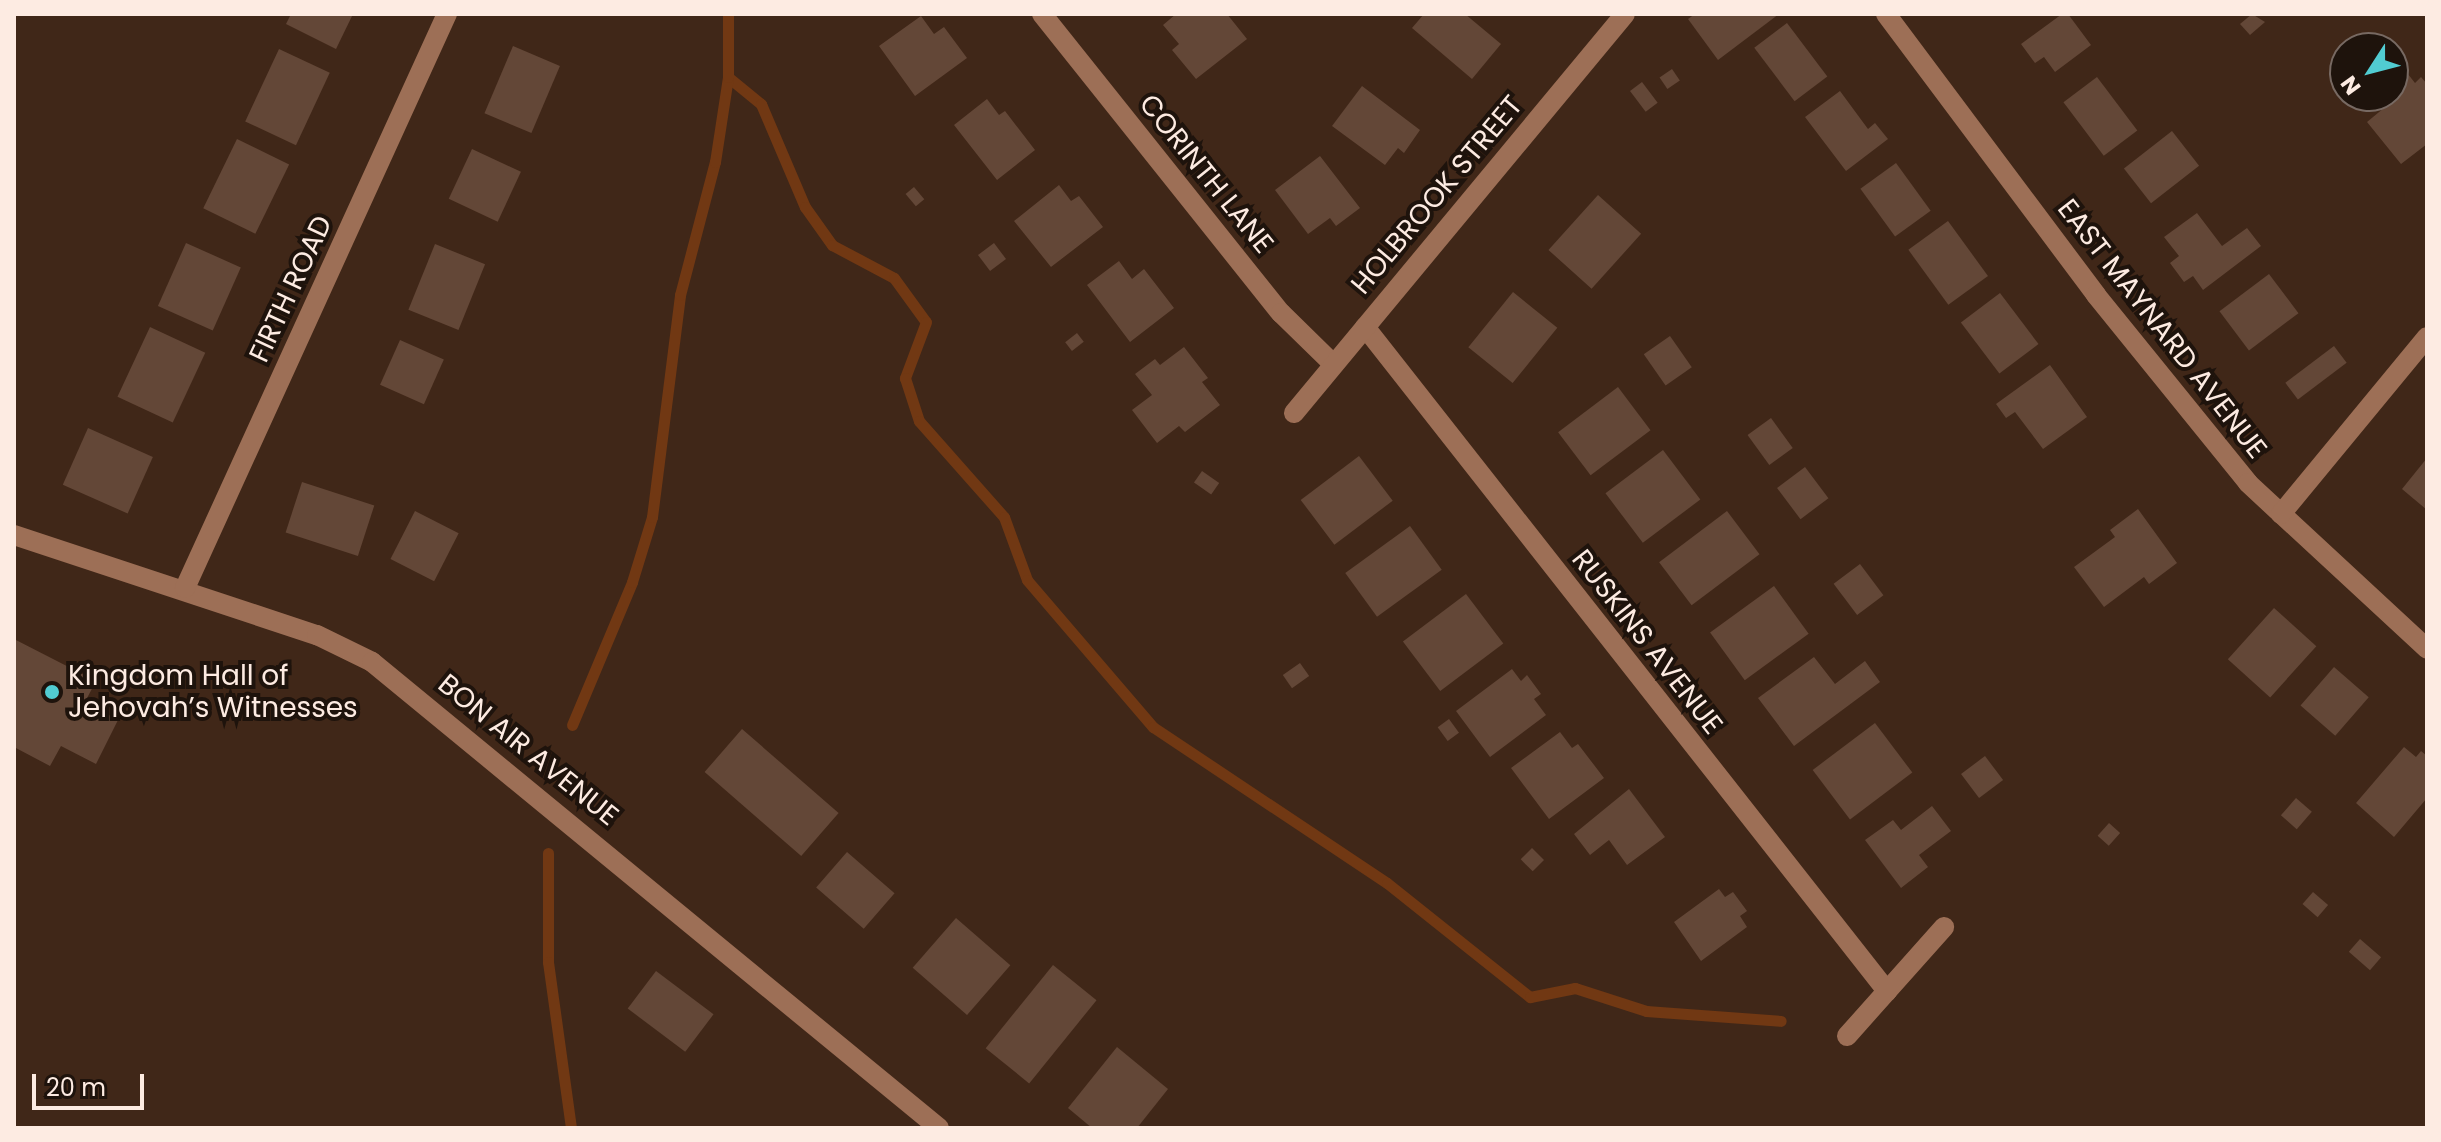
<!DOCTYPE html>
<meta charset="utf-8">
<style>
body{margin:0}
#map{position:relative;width:2441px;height:1142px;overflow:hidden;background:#402718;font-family:Poppins,sans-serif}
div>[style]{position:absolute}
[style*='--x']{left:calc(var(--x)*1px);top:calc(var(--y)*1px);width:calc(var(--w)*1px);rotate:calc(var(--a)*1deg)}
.stream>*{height:11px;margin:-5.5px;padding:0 5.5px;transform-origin:5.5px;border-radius:5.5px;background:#713813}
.building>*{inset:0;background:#634737;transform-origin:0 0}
.minor>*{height:20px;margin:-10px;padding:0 10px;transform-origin:10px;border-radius:10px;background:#9d6f56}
.dots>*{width:22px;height:22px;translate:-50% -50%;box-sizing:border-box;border:4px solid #1e130c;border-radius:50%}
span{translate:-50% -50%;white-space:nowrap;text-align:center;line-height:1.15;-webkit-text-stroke:8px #1e130c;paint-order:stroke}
.street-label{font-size:28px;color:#fdebe2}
.poi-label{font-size:28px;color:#fdebe2}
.left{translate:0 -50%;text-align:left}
.frame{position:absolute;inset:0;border:16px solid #fdebe2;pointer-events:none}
.north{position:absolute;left:2329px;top:32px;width:80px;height:80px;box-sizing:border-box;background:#1e130c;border:2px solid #776962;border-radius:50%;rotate:234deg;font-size:22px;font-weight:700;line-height:32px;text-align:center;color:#fdebe2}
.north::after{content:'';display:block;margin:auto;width:28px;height:36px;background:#51ccd2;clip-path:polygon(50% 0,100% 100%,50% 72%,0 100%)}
.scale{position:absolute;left:32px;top:1074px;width:112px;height:36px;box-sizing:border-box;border:4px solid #fdebe2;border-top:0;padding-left:10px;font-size:24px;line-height:28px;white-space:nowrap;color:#fdebe2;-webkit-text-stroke:6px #1e130c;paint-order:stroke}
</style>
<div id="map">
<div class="stream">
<i style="--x:728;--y:77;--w:43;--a:39.3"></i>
<i style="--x:761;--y:104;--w:112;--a:66.9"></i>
<i style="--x:805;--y:207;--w:47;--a:54.6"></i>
<i style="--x:832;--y:245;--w:70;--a:28"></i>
<i style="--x:894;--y:278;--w:54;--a:54"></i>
<i style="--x:926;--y:322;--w:60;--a:110.6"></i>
<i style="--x:905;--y:378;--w:45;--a:72"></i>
<i style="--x:919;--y:421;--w:128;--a:48.5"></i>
<i style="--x:1004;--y:517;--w:67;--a:69.9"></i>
<i style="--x:1027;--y:580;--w:194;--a:49.4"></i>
<i style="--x:1153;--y:727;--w:281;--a:33.7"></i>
<i style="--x:1387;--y:883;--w:183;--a:38.6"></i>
<i style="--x:1530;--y:997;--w:46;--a:-11.3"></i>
<i style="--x:1575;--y:988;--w:75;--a:17.9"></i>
<i style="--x:1646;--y:1011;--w:135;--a:4.2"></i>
<i style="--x:572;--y:725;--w:155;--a:-67.2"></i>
<i style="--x:632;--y:582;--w:68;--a:-72.9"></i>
<i style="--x:652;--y:517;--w:224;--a:-82.8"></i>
<i style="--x:680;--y:295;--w:138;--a:-75.3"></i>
<i style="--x:715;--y:162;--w:86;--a:-81.3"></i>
<i style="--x:728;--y:77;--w:63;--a:-90"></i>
<i style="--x:548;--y:853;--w:109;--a:90"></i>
<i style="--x:548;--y:962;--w:168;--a:82.1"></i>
</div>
<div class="building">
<i style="clip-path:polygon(291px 14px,353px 14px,336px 49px,286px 24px)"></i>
<i style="clip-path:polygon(1176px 14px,1227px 14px,1247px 39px,1196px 79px,1172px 50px,1179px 44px,1163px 25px)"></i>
<i style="clip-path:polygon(1424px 14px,1465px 14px,1501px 44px,1472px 79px,1412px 28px)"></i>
<i style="clip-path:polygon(1695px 14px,1779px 14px,1718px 60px,1688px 19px)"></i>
<i style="clip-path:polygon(2062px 14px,2068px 14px,2091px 45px,2055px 72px,2044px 57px,2035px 63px,2021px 44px)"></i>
<i style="clip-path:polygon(2252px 14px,2265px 22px,2250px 35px,2240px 24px)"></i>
<i style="clip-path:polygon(921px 16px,934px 34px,944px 27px,967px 58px,915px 96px,879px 46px)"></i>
<i style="left:1787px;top:23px;width:67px;height:41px;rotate:53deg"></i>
<i style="left:513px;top:46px;width:51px;height:73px;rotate:23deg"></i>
<i style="left:279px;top:49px;width:56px;height:80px;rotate:25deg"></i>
<i style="left:1672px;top:69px;width:14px;height:15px;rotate:56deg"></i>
<i style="clip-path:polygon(2404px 69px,2415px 83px,2421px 77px,2427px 84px,2427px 144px,2401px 164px,2367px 122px,2390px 103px,2384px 96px,2393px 96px,2393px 78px)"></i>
<i style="left:2097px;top:77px;width:67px;height:42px;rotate:53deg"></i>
<i style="left:1642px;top:82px;width:26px;height:15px;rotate:53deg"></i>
<i style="clip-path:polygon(1362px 86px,1420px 130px,1404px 153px,1398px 148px,1385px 165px,1332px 126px)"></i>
<i style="clip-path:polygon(1840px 91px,1868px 129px,1875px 123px,1888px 139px,1846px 171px,1805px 117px)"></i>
<i style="clip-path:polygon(987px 99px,999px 115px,1005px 111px,1035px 150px,997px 180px,954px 125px)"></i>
<i style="left:2172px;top:131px;width:44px;height:61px;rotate:52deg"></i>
<i style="left:237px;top:139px;width:58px;height:77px;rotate:26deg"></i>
<i style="left:472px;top:149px;width:54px;height:55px;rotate:25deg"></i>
<i style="clip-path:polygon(1320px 156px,1360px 208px,1336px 226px,1330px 218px,1308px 234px,1275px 190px)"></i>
<i style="left:1896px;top:163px;width:59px;height:44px;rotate:54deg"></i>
<i style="clip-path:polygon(1059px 185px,1071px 201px,1079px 196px,1103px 227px,1051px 267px,1014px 221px)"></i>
<i style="left:914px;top:187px;width:16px;height:11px;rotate:50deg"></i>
<i style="left:1598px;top:195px;width:58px;height:74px;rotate:42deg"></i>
<i style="clip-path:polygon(2197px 213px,2222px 246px,2247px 228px,2261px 246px,2203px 290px,2193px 276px,2184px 282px,2170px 263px,2179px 256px,2164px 237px)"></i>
<i style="left:1948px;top:221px;width:68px;height:49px;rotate:54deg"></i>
<i style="left:186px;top:243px;width:60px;height:69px;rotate:24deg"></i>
<i style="left:994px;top:243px;width:20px;height:20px;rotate:53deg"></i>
<i style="left:435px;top:244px;width:54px;height:71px;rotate:22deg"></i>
<i style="clip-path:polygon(1119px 261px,1132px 279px,1144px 269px,1174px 308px,1130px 342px,1087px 285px)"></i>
<i style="left:2269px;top:274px;width:49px;height:62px;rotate:53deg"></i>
<i style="left:1513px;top:292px;width:57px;height:71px;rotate:39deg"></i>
<i style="left:2000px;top:293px;width:64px;height:49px;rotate:53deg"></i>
<i style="left:150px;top:327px;width:61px;height:77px;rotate:25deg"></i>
<i style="left:1077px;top:333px;width:11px;height:15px;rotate:52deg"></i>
<i style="left:1670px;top:336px;width:38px;height:32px;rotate:55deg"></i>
<i style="left:400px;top:340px;width:48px;height:49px;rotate:24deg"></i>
<i style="left:2334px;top:346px;width:21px;height:61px;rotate:53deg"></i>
<i style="clip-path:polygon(1184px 347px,1208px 378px,1202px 382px,1220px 405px,1185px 432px,1179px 426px,1157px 443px,1132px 410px,1152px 395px,1135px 374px,1155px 359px,1160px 365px)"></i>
<i style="clip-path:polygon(2050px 365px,2087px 417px,2043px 449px,2015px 412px,2006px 418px,1996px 404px)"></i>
<i style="left:1618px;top:387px;width:54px;height:75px;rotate:53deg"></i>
<i style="left:1771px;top:418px;width:37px;height:29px;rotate:54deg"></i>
<i style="left:88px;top:428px;width:71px;height:62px;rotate:24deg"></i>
<i style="left:1663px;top:450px;width:62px;height:72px;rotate:53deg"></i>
<i style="left:1359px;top:456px;width:56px;height:73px;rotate:53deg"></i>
<i style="clip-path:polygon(2427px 458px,2427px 510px,2402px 489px)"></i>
<i style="left:1805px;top:467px;width:39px;height:35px;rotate:53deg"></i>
<i style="left:1202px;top:471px;width:21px;height:14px;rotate:35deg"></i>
<i style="left:302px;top:482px;width:76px;height:53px;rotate:18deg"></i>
<i style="clip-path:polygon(2138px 509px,2177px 563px,2149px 584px,2144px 577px,2104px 607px,2074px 567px,2115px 537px,2110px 530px)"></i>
<i style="left:415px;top:511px;width:49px;height:54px;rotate:27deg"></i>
<i style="left:1727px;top:511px;width:54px;height:85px;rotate:53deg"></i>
<i style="left:1410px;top:526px;width:54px;height:80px;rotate:54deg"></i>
<i style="left:1860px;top:564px;width:39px;height:33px;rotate:53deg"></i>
<i style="left:1774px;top:586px;width:59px;height:79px;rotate:54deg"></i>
<i style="left:1466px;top:594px;width:62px;height:79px;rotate:53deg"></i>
<i style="left:2274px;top:608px;width:57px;height:69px;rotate:42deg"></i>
<i style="clip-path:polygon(14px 639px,96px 681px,85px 702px,118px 720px,96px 764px,61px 746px,50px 766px,14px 747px)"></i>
<i style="clip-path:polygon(1814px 657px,1835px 684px,1865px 661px,1880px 682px,1794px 746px,1758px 698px)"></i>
<i style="left:1300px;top:663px;width:16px;height:21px;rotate:55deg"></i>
<i style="left:2334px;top:667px;width:46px;height:51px;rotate:41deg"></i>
<i style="clip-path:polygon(1512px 669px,1521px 681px,1527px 675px,1541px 694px,1534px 699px,1546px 715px,1490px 757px,1456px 711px)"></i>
<i style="left:1449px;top:719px;width:17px;height:14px;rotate:54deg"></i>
<i style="left:1875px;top:723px;width:62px;height:78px;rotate:53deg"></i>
<i style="left:742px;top:729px;width:128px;height:57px;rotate:41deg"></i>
<i style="clip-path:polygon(1560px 732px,1572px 748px,1578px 744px,1604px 778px,1549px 819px,1511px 768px)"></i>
<i style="clip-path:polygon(2404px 747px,2416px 757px,2421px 751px,2427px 756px,2427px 798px,2394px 837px,2356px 803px)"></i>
<i style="left:1985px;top:756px;width:30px;height:30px;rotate:53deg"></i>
<i style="clip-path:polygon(1629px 789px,1665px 837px,1627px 865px,1609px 840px,1590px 855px,1574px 834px)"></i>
<i style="left:2296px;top:798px;width:21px;height:23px;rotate:41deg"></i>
<i style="clip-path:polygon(1932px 806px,1951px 831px,1919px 855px,1928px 867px,1901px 888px,1865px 840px,1893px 820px,1901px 830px)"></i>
<i style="left:2109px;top:823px;width:15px;height:17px;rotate:42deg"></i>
<i style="left:1532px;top:848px;width:17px;height:16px;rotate:45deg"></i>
<i style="left:847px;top:852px;width:63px;height:47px;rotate:41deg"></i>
<i style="clip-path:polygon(1719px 889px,1725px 897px,1733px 892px,1747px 911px,1740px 916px,1747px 927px,1701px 961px,1674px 922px)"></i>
<i style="left:2313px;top:892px;width:20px;height:16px;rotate:41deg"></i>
<i style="left:956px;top:918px;width:72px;height:66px;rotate:41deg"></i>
<i style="left:2360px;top:939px;width:28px;height:17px;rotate:41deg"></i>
<i style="left:1053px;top:965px;width:56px;height:107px;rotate:39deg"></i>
<i style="left:656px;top:971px;width:72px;height:47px;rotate:37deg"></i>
<i style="clip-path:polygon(1117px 1047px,1168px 1089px,1137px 1128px,1092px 1128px,1068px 1108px)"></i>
</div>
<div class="minor">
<i style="--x:1042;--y:14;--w:383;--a:51.4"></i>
<i style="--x:1281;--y:313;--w:71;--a:44.4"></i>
<i style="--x:1886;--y:14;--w:351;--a:53.2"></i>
<i style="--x:2096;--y:295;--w:242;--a:51"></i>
<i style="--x:2248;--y:483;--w:244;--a:42.8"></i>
<i style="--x:1365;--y:327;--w:845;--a:51.83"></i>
<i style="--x:1294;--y:413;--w:518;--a:-50.32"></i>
<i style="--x:2281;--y:514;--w:229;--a:-50.5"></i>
<i style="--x:14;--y:535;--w:319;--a:18.3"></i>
<i style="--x:317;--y:635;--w:61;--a:26.1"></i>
<i style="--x:372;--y:662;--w:734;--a:39.42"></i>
<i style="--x:185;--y:588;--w:631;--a:-65.47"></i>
<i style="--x:1847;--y:1036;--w:146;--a:-48.3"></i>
</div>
<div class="dots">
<i style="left:52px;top:692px;background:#51ccd2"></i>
</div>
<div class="street-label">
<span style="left:1206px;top:174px;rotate:51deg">CORINTH LANE</span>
<span style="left:1437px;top:195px;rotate:-50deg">HOLBROOK STREET</span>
<span style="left:291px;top:289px;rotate:-65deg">FIRTH ROAD</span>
<span style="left:2162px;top:329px;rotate:52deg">EAST MAYNARD AVENUE</span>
<span style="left:1647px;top:642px;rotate:52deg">RUSKINS AVENUE</span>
<span style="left:528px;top:750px;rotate:39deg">BON AIR AVENUE</span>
</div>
<div class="poi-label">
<span class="left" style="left:68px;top:692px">Kingdom Hall of<br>Jehovah’s Witnesses</span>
</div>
<div class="frame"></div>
<div class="north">N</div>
<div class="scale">20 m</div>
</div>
